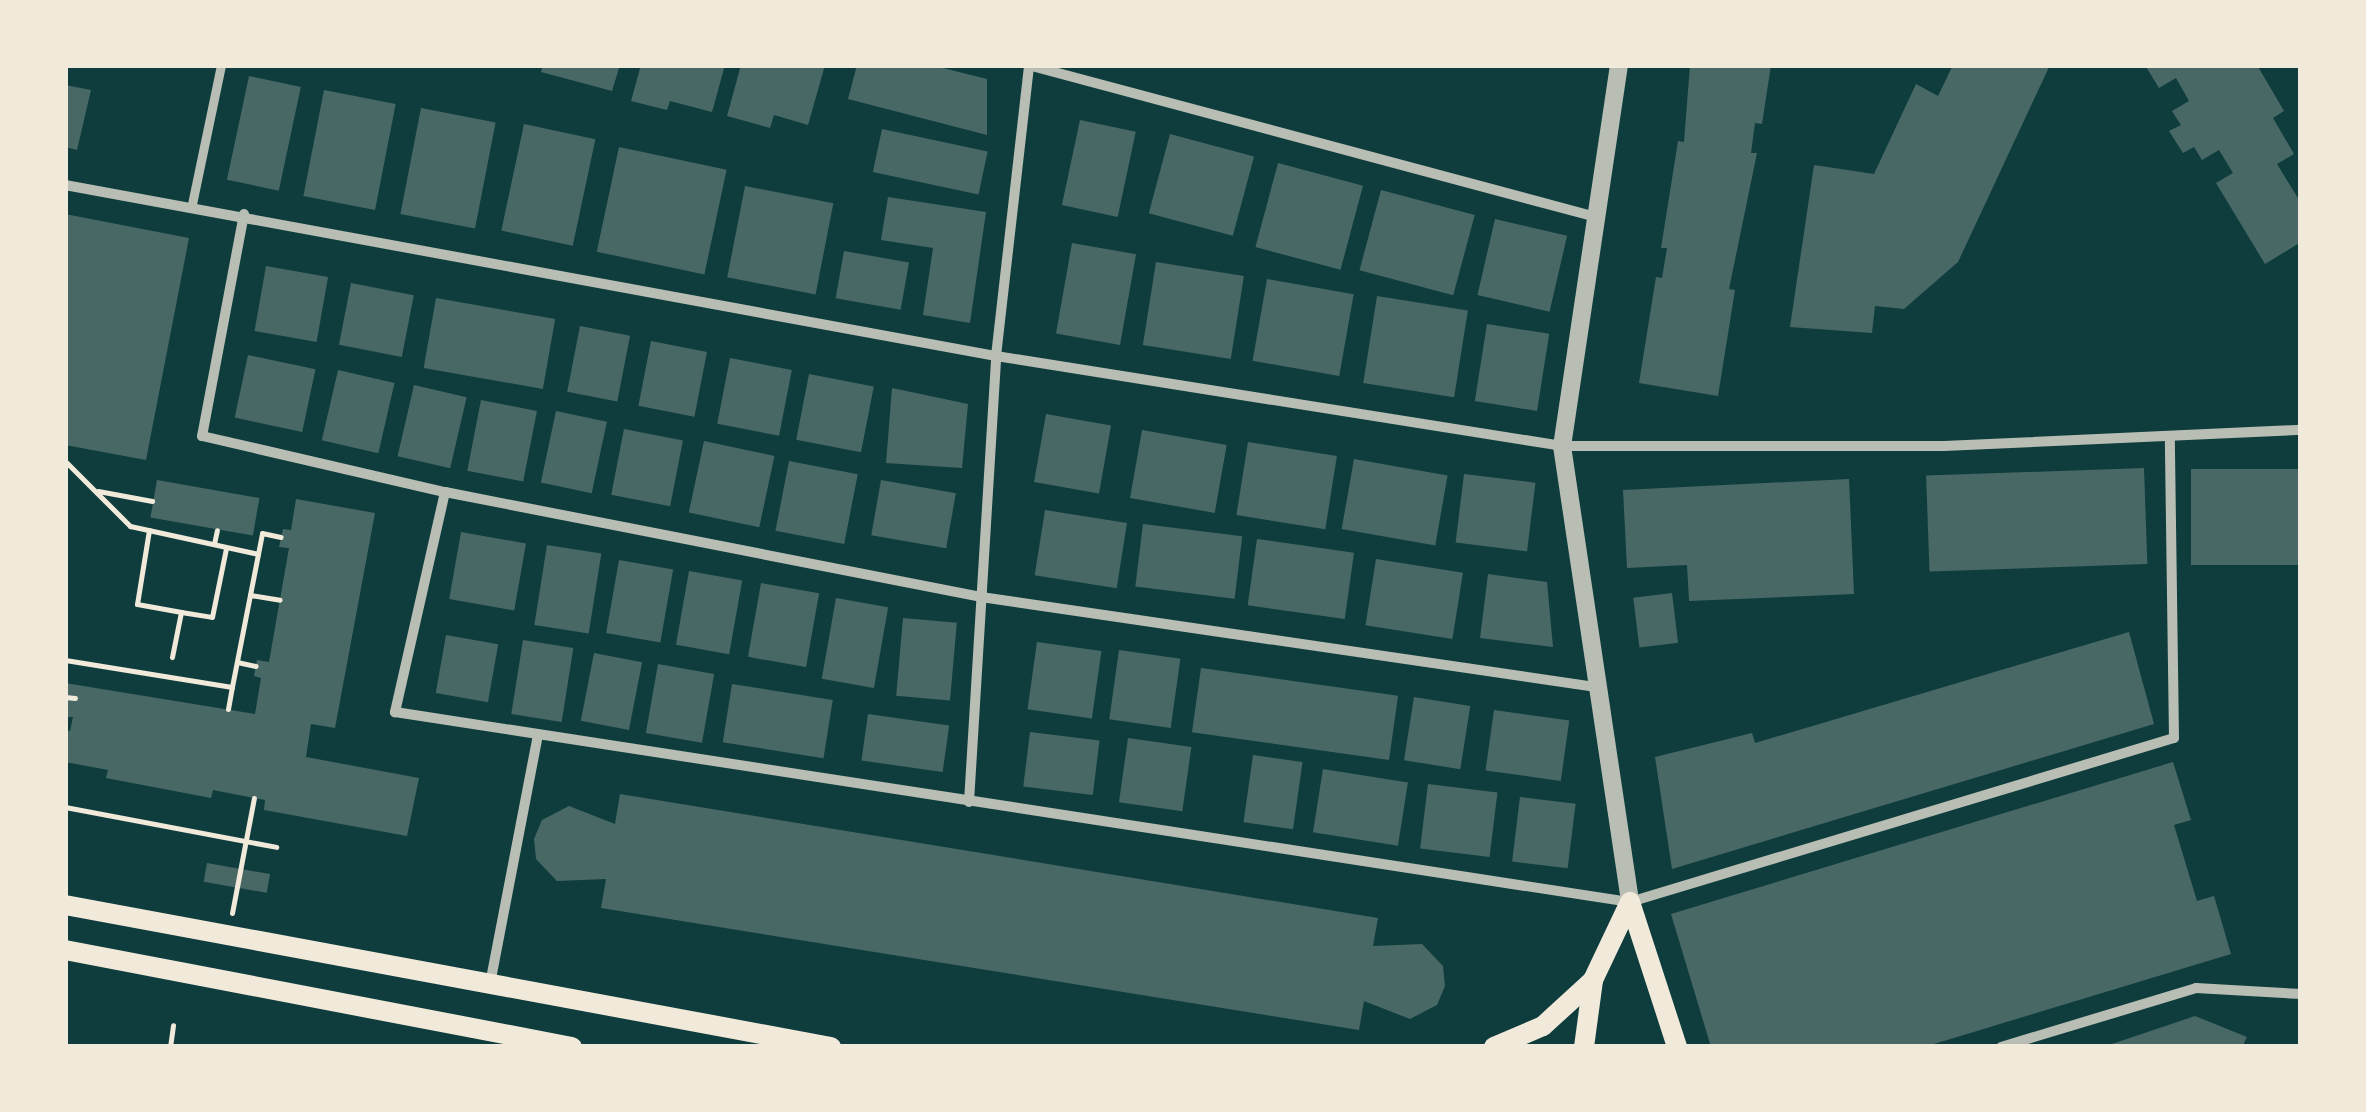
<!DOCTYPE html>
<style>
body{margin:0}
#map{position:relative;width:2366px;height:1112px;overflow:hidden;background:#0f3d3e;font-family:Cabin,sans-serif}
div>[style]{position:absolute}
[style*='--x']{left:calc(var(--x)*1px);top:calc(var(--y)*1px);width:calc(var(--w)*1px);rotate:calc(var(--a)*1deg)}
.building>*{inset:0;background:#486865;transform-origin:0 0}
.path>*{height:5px;margin:-2.5px;padding:0 2.5px;transform-origin:2.5px;border-radius:2.5px;background:#f1e9da}
.pedestrian>*{height:9px;margin:-4.5px;padding:0 4.5px;transform-origin:4.5px;border-radius:4.5px;background:#b8beb3}
.minor>*{height:10px;margin:-5px;padding:0 5px;transform-origin:5px;border-radius:5px;background:#b8beb3}
.tertiary>*{height:18px;margin:-9px;padding:0 9px;transform-origin:9px;border-radius:9px;background:#b8beb3}
.secondary>*{height:20px;margin:-10px;padding:0 10px;transform-origin:10px;border-radius:10px;background:#f1e9da}
span{translate:-50% -50%;white-space:nowrap;text-align:center;line-height:1.15;-webkit-text-stroke:10px #f1e9da;paint-order:stroke}
.frame{position:absolute;inset:0;border:68px solid #f1e9da;pointer-events:none}
</style>
<div id="map">
<div class="building">
<i style="clip-path:polygon(543px 65px,620px 65px,612px 91px,541px 72px)"></i>
<i style="clip-path:polygon(641px 65px,725px 65px,712px 112px,670px 101px,667px 110px,631px 101px)"></i>
<i style="clip-path:polygon(741px 65px,825px 65px,808px 125px,774px 115px,770px 128px,727px 116px)"></i>
<i style="clip-path:polygon(857px 65px,931px 65px,987px 79px,987px 135px,848px 99px)"></i>
<i style="clip-path:polygon(1690px 65px,1771px 65px,1762px 124px,1755px 123px,1751px 153px,1757px 153px,1729px 289px,1735px 290px,1718px 396px,1639px 383px,1656px 277px,1662px 278px,1667px 248px,1661px 248px,1678px 141px,1684px 142px)"></i>
<i style="clip-path:polygon(1953px 65px,2050px 65px,1958px 262px,1904px 309px,1875px 306px,1872px 333px,1790px 327px,1814px 165px,1874px 174px,1916px 84px,1938px 96px)"></i>
<i style="clip-path:polygon(2145px 65px,2257px 65px,2284px 111px,2273px 118px,2294px 154px,2277px 164px,2301px 203px,2301px 242px,2265px 264px,2216px 183px,2233px 173px,2219px 150px,2202px 160px,2194px 147px,2183px 153px,2169px 131px,2181px 125px,2172px 111px,2189px 101px,2176px 78px,2159px 88px)"></i>
<i style="left:249px;top:76px;width:53px;height:106px;rotate:12deg"></i>
<i style="clip-path:polygon(65px 85px,91px 90px,77px 150px,65px 147px)"></i>
<i style="left:324px;top:90px;width:73px;height:108px;rotate:11deg"></i>
<i style="left:421px;top:108px;width:76px;height:108px;rotate:11deg"></i>
<i style="left:1080px;top:120px;width:57px;height:87px;rotate:12deg"></i>
<i style="left:524px;top:124px;width:73px;height:109px;rotate:12deg"></i>
<i style="left:882px;top:129px;width:108px;height:44px;rotate:12deg"></i>
<i style="left:1170px;top:134px;width:87px;height:82px;rotate:15deg"></i>
<i style="left:619px;top:147px;width:110px;height:107px;rotate:12deg"></i>
<i style="left:1278px;top:163px;width:88px;height:87px;rotate:15deg"></i>
<i style="left:745px;top:186px;width:90px;height:93px;rotate:11deg"></i>
<i style="left:1381px;top:190px;width:97px;height:83px;rotate:15deg"></i>
<i style="clip-path:polygon(888px 197px,986px 212px,970px 323px,923px 315px,933px 248px,881px 240px)"></i>
<i style="clip-path:polygon(65px 214px,189px 238px,146px 460px,65px 445px)"></i>
<i style="left:1495px;top:219px;width:74px;height:78px;rotate:13deg"></i>
<i style="left:1072px;top:243px;width:65px;height:92px;rotate:10deg"></i>
<i style="left:844px;top:251px;width:66px;height:48px;rotate:10deg"></i>
<i style="left:1156px;top:262px;width:89px;height:84px;rotate:9deg"></i>
<i style="left:266px;top:266px;width:63px;height:66px;rotate:10deg"></i>
<i style="left:1267px;top:279px;width:88px;height:83px;rotate:10deg"></i>
<i style="left:351px;top:283px;width:64px;height:63px;rotate:11deg"></i>
<i style="left:1377px;top:296px;width:92px;height:88px;rotate:9deg"></i>
<i style="left:436px;top:298px;width:121px;height:71px;rotate:10deg"></i>
<i style="left:1487px;top:324px;width:63px;height:78px;rotate:9deg"></i>
<i style="left:580px;top:326px;width:51px;height:67px;rotate:11deg"></i>
<i style="left:651px;top:341px;width:57px;height:66px;rotate:11deg"></i>
<i style="left:248px;top:355px;width:69px;height:64px;rotate:12deg"></i>
<i style="left:730px;top:358px;width:63px;height:67px;rotate:11deg"></i>
<i style="left:338px;top:370px;width:58px;height:72px;rotate:13deg"></i>
<i style="left:809px;top:374px;width:66px;height:67px;rotate:11deg"></i>
<i style="left:414px;top:385px;width:54px;height:73px;rotate:13deg"></i>
<i style="clip-path:polygon(892px 388px,968px 404px,962px 468px,886px 463px)"></i>
<i style="left:481px;top:400px;width:57px;height:72px;rotate:11deg"></i>
<i style="left:556px;top:411px;width:52px;height:73px;rotate:12deg"></i>
<i style="left:1046px;top:414px;width:66px;height:69px;rotate:10deg"></i>
<i style="left:624px;top:429px;width:60px;height:67px;rotate:11deg"></i>
<i style="left:1142px;top:430px;width:86px;height:69px;rotate:10deg"></i>
<i style="left:704px;top:441px;width:72px;height:73px;rotate:12deg"></i>
<i style="left:1248px;top:442px;width:90px;height:74px;rotate:9deg"></i>
<i style="left:1354px;top:459px;width:95px;height:71px;rotate:10deg"></i>
<i style="left:789px;top:461px;width:70px;height:71px;rotate:11deg"></i>
<i style="left:2144px;top:468px;width:96px;height:218px;rotate:88deg"></i>
<i style="left:2301px;top:469px;width:96px;height:110px;rotate:90deg"></i>
<i style="left:1464px;top:474px;width:72px;height:69px;rotate:7deg"></i>
<i style="clip-path:polygon(1849px 479px,1854px 594px,1689px 601px,1687px 565px,1627px 568px,1623px 490px)"></i>
<i style="left:157px;top:480px;width:104px;height:38px;rotate:10deg"></i>
<i style="left:881px;top:480px;width:76px;height:56px;rotate:10deg"></i>
<i style="clip-path:polygon(296px 499px,375px 513px,335px 728px,311px 724px,306px 757px,419px 778px,407px 836px,264px 810px,265px 800px,254px 798px,213px 790px,211px 798px,106px 778px,108px 770px,65px 762px,65px 730px,70px 731px,73px 717px,65px 717px,65px 683px,255px 714px,261px 678px,254px 676px,257px 660px,269px 662px,289px 548px,279px 547px,283px 529px,291px 530px)"></i>
<i style="left:1045px;top:510px;width:83px;height:66px;rotate:9deg"></i>
<i style="left:1143px;top:524px;width:100px;height:63px;rotate:7deg"></i>
<i style="left:461px;top:532px;width:66px;height:68px;rotate:10deg"></i>
<i style="left:1257px;top:539px;width:98px;height:67px;rotate:8deg"></i>
<i style="left:547px;top:545px;width:55px;height:81px;rotate:9deg"></i>
<i style="left:1376px;top:559px;width:88px;height:67px;rotate:9deg"></i>
<i style="left:619px;top:560px;width:55px;height:74px;rotate:10deg"></i>
<i style="left:689px;top:571px;width:54px;height:75px;rotate:10deg"></i>
<i style="clip-path:polygon(1488px 574px,1547px 582px,1553px 647px,1480px 638px)"></i>
<i style="left:761px;top:583px;width:59px;height:75px;rotate:10deg"></i>
<i style="left:1672px;top:593px;width:50px;height:39px;rotate:83deg"></i>
<i style="left:836px;top:598px;width:53px;height:82px;rotate:10deg"></i>
<i style="left:903px;top:618px;width:54px;height:78px;rotate:5deg"></i>
<i style="clip-path:polygon(2129px 632px,2154px 724px,1672px 869px,1655px 757px,1752px 733px,1755px 743px)"></i>
<i style="left:446px;top:635px;width:53px;height:59px;rotate:10deg"></i>
<i style="left:523px;top:640px;width:51px;height:75px;rotate:9deg"></i>
<i style="left:1037px;top:642px;width:65px;height:68px;rotate:8deg"></i>
<i style="left:1119px;top:650px;width:62px;height:70px;rotate:8deg"></i>
<i style="left:594px;top:653px;width:49px;height:69px;rotate:11deg"></i>
<i style="left:658px;top:664px;width:57px;height:70px;rotate:10deg"></i>
<i style="left:1201px;top:668px;width:199px;height:65px;rotate:8deg"></i>
<i style="left:732px;top:684px;width:102px;height:59px;rotate:9deg"></i>
<i style="left:1414px;top:697px;width:57px;height:64px;rotate:9deg"></i>
<i style="left:1494px;top:710px;width:76px;height:61px;rotate:8deg"></i>
<i style="left:868px;top:714px;width:82px;height:47px;rotate:8deg"></i>
<i style="left:1030px;top:732px;width:70px;height:55px;rotate:7deg"></i>
<i style="left:1128px;top:738px;width:64px;height:65px;rotate:8deg"></i>
<i style="left:1253px;top:755px;width:50px;height:68px;rotate:8deg"></i>
<i style="clip-path:polygon(2173px 762px,2191px 820px,2174px 825px,2197px 901px,2214px 896px,2231px 954px,1924px 1047px,1711px 1047px,1671px 914px)"></i>
<i style="left:1323px;top:769px;width:86px;height:64px;rotate:9deg"></i>
<i style="left:1428px;top:784px;width:70px;height:65px;rotate:7deg"></i>
<i style="clip-path:polygon(620px 794px,1378px 918px,1373px 946px,1422px 944px,1443px 966px,1445px 986px,1437px 1005px,1410px 1019px,1364px 1001px,1359px 1030px,601px 908px,606px 879px,557px 881px,536px 859px,534px 839px,542px 820px,569px 806px,615px 824px)"></i>
<i style="left:1520px;top:797px;width:56px;height:65px;rotate:7deg"></i>
<i style="left:207px;top:863px;width:64px;height:19px;rotate:10deg"></i>
<i style="clip-path:polygon(2195px 1016px,2247px 1037px,2242px 1047px,2103px 1047px)"></i>
</div>
<div class="path">
<i style="--x:65;--y:461;--w:92;--a:45"></i>
<i style="--x:130;--y:526;--w:131;--a:12.3"></i>
<i style="--x:258;--y:554;--w:136;--a:101.1"></i>
<i style="--x:232;--y:687;--w:169;--a:-170.8"></i>
<i style="--x:98;--y:491;--w:55;--a:10.5"></i>
<i style="--x:149;--y:530;--w:75;--a:99.2"></i>
<i style="--x:137;--y:604;--w:45;--a:10.3"></i>
<i style="--x:181;--y:612;--w:46;--a:101.3"></i>
<i style="--x:214;--y:544;--w:14;--a:-78"></i>
<i style="--x:258;--y:554;--w:21;--a:-79"></i>
<i style="--x:262;--y:533;--w:19;--a:12"></i>
<i style="--x:250;--y:595;--w:30;--a:9"></i>
<i style="--x:181;--y:612;--w:31;--a:9"></i>
<i style="--x:212;--y:617;--w:70;--a:-78.5"></i>
<i style="--x:237;--y:662;--w:19;--a:12"></i>
<i style="--x:65;--y:697;--w:10;--a:6"></i>
<i style="--x:228;--y:709;--w:22;--a:-80"></i>
<i style="--x:65;--y:807;--w:215;--a:10.7"></i>
<i style="--x:232;--y:913;--w:117;--a:-79.2"></i>
<i style="--x:170;--y:1047;--w:22;--a:-82"></i>
</div>
<div class="pedestrian">
<i style="--x:192;--y:204;--w:142;--a:-78.2"></i>
</div>
<div class="minor">
<i style="--x:1028;--y:65;--w:588;--a:14.98"></i>
<i style="--x:65;--y:185;--w:947;--a:10.41"></i>
<i style="--x:996;--y:356;--w:573;--a:9.03"></i>
<i style="--x:1562;--y:446;--w:382;--a:0"></i>
<i style="--x:1944;--y:446;--w:357;--a:-2.6"></i>
<i style="--x:244;--y:214;--w:226;--a:100.7"></i>
<i style="--x:202;--y:436;--w:249;--a:13"></i>
<i style="--x:445;--y:492;--w:546;--a:11.08"></i>
<i style="--x:981;--y:597;--w:622;--a:8.33"></i>
<i style="--x:445;--y:492;--w:226;--a:102.8"></i>
<i style="--x:395;--y:712;--w:1250;--a:8.75"></i>
<i style="--x:1630;--y:902;--w:568;--a:-16.78"></i>
<i style="--x:2174;--y:738;--w:299;--a:-90.8"></i>
<i style="--x:969;--y:802;--w:447;--a:-86.5"></i>
<i style="--x:996;--y:356;--w:293;--a:-83.5"></i>
<i style="--x:490;--y:984;--w:254;--a:-79.1"></i>
<i style="--x:2001;--y:1047;--w:204;--a:-16.8"></i>
<i style="--x:2196;--y:988;--w:105;--a:3.3"></i>
</div>
<div class="tertiary">
<i style="--x:1619;--y:65;--w:385;--a:98.5"></i>
<i style="--x:1562;--y:446;--w:461;--a:81.5"></i>
</div>
<div class="secondary">
<i style="--x:1630;--y:902;--w:152;--a:72"></i>
<i style="--x:65;--y:905;--w:779;--a:10.5"></i>
<i style="--x:65;--y:950;--w:516;--a:10.83"></i>
<i style="--x:1494;--y:1047;--w:53;--a:-23.2"></i>
<i style="--x:1543;--y:1026;--w:65;--a:-42.5"></i>
<i style="--x:1584;--y:1047;--w:68;--a:-82.3"></i>
<i style="--x:1593;--y:980;--w:86;--a:-64.6"></i>
</div>
<div class="frame"></div>
</div>
